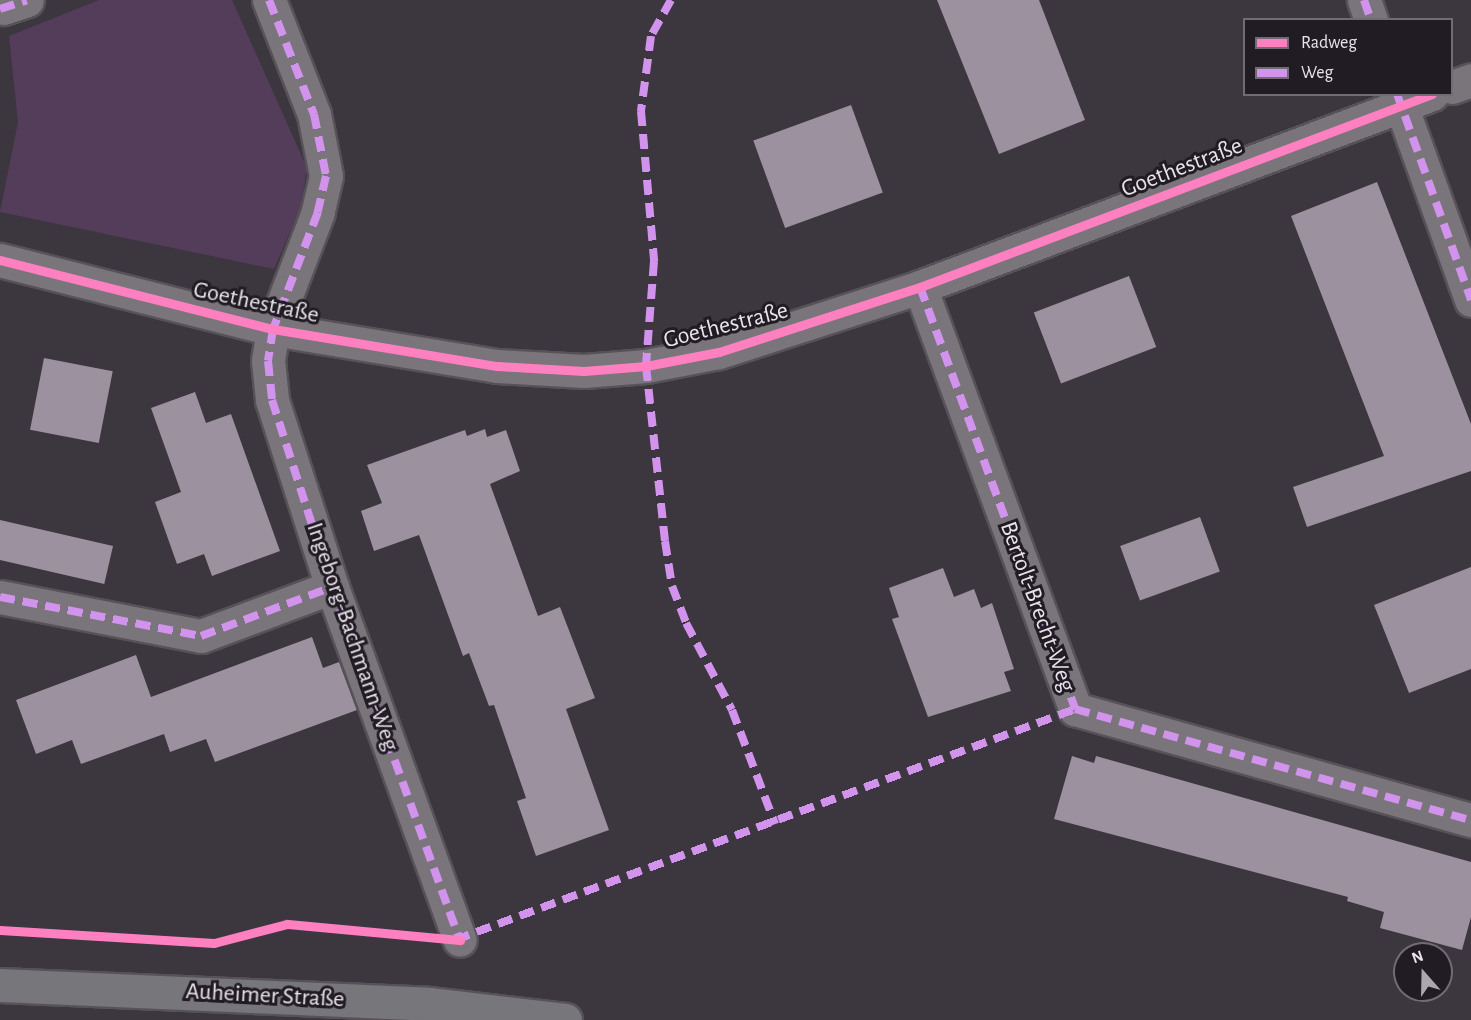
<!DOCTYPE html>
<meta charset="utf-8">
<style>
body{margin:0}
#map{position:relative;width:1471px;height:1020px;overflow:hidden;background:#3c363e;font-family:"Alegreya Sans",sans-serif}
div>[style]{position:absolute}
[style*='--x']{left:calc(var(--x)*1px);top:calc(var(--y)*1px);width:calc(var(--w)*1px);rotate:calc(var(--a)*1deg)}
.green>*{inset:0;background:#543d5b}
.building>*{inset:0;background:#9c929f;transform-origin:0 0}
.roads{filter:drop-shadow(2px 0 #575258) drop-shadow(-2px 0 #575258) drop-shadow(0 2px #575258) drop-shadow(0 -2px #575258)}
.minor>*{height:33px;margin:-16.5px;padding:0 16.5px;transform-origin:16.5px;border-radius:16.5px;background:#79757a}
.secondary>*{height:33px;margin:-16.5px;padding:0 16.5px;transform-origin:16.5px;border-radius:16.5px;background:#76767b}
.quiet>*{height:8px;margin-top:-4px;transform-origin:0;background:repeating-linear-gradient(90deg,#d193ec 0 15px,transparent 0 23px)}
.cycleway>*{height:9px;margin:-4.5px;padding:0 4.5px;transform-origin:4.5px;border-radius:4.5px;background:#ff80c0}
span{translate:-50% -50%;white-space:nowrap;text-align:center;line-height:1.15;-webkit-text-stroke:6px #211c23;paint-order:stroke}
.street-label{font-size:24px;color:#e9e2eb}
.legend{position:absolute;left:1243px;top:18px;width:210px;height:78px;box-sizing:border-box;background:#211c23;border:2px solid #716b73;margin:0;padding:8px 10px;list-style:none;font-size:18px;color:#e9e2eb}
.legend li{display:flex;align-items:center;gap:12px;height:30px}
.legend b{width:30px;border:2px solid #716b73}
.north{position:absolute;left:1393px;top:942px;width:60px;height:60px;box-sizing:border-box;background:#211c23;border:2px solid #716b73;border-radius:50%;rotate:340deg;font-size:16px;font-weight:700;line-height:24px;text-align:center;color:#e9e2eb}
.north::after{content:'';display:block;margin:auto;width:21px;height:27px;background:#aca6ae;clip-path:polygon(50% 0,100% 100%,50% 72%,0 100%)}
</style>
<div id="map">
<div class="green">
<i style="clip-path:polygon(99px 0,232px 0,307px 168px,301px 207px,274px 269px,0 212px,18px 122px,9px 36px)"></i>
</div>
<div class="building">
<i style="clip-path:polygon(937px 0,1039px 0,1085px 120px,999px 154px)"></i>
<i style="left:851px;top:105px;width:93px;height:104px;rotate:70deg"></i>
<i style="clip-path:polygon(1377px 182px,1471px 424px,1471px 471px,1307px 527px,1293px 487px,1384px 456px,1291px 216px)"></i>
<i style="left:1129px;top:276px;width:76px;height:102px;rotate:69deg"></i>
<i style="left:44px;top:358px;width:70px;height:73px;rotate:11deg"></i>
<i style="clip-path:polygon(195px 392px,206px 423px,231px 414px,280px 551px,212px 576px,204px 554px,177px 564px,155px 502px,181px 492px,151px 408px)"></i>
<i style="clip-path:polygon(485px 429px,487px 437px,506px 430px,520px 471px,490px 484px,538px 616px,560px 607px,595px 698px,566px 709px,609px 830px,536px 856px,517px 801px,526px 798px,494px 705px,489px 706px,469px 653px,463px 656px,419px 535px,374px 551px,361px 511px,382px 503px,367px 465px,465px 430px,467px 436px)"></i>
<i style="left:1200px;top:517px;width:58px;height:85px;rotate:70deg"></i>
<i style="left:0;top:520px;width:116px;height:39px;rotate:13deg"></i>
<i style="clip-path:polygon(1471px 567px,1471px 669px,1409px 693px,1374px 605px)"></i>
<i style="clip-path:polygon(943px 568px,954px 597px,974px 589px,981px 608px,992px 603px,1014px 669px,1004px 672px,1011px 691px,928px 717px,892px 619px,899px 617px,889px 588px)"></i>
<i style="clip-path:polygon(312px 637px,323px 668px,339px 662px,357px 710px,215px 762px,206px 739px,170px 752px,164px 734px,81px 764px,72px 740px,36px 754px,16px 700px,136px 655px,151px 697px)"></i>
<i style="clip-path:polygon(1072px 756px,1094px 763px,1096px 756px,1471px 862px,1471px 917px,1462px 950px,1380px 928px,1384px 912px,1347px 901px,1348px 897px,1054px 819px)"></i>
</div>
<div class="roads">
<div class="minor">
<i style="--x:269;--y:0;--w:123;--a:68.5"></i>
<i style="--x:314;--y:114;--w:63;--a:79"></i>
<i style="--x:326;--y:176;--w:37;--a:103"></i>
<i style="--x:318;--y:212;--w:125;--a:111"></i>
<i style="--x:273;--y:329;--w:32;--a:99"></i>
<i style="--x:268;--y:361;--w:39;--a:84"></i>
<i style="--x:272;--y:400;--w:196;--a:72.2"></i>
<i style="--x:332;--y:587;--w:375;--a:70.1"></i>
<i style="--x:1364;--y:0;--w:21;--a:71"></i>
<i style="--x:3;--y:8;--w:25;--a:-18"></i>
<i style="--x:1452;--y:87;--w:20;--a:-20"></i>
<i style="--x:1397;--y:94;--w:219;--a:70.2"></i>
<i style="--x:0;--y:260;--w:282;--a:14.2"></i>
<i style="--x:273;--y:329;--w:227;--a:9.4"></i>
<i style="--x:497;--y:366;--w:87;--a:3.3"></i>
<i style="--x:584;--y:371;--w:62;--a:-4.6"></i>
<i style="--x:646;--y:366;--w:74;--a:-10.9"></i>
<i style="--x:719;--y:352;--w:211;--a:-17.9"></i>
<i style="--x:920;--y:287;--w:547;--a:-20.65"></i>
<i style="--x:920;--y:287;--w:450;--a:69.8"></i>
<i style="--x:1075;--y:709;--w:411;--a:15.7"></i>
<i style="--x:0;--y:597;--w:205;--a:11"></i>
<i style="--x:201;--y:636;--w:140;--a:-20.5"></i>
</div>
<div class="secondary">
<i style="--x:0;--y:985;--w:429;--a:2.5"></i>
<i style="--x:429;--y:1004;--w:137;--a:6.7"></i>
</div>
</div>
<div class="quiet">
<i style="--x:269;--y:0;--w:123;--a:68.5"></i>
<i style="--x:314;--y:114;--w:63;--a:79"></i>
<i style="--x:326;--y:176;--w:37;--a:103"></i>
<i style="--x:318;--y:212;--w:125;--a:111"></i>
<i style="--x:273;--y:329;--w:32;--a:99"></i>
<i style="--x:268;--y:361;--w:39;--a:84"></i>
<i style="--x:272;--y:400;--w:196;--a:72.2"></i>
<i style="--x:332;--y:587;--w:375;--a:70.1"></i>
<i style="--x:671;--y:0;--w:41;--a:119.1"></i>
<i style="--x:651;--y:36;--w:76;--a:97.6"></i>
<i style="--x:641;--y:111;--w:151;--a:85"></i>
<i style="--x:654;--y:261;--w:105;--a:94.4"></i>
<i style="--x:646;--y:366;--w:176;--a:83.8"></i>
<i style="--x:665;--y:541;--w:46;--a:81.2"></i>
<i style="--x:672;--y:586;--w:40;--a:69"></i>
<i style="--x:686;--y:623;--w:98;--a:62.1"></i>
<i style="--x:732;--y:710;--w:122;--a:69.3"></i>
<i style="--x:1364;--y:0;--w:21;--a:71"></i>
<i style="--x:0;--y:9;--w:28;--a:-18"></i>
<i style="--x:1397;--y:94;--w:219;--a:70.2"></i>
<i style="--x:920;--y:287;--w:450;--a:69.8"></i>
<i style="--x:1075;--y:709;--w:411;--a:15.7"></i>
<i style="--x:0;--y:597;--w:205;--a:11"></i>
<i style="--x:201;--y:636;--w:140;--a:-20.5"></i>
<i style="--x:455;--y:940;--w:662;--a:-20.43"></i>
</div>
<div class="cycleway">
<i style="--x:0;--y:260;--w:282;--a:14.2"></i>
<i style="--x:273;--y:329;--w:227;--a:9.4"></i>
<i style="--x:497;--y:366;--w:87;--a:3.3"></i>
<i style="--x:584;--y:371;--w:62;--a:-4.6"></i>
<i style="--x:646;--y:366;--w:74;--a:-10.9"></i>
<i style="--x:719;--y:352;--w:211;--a:-17.9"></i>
<i style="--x:920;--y:287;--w:547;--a:-20.65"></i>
<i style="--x:0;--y:930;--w:214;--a:3.5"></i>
<i style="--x:214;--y:943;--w:75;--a:-14.6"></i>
<i style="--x:287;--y:924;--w:174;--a:5.3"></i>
</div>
<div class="street-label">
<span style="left:1182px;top:168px;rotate:-21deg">Goethestraße</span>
<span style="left:256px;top:303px;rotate:12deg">Goethestraße</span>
<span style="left:726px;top:326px;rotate:-14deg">Goethestraße</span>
<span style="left:1037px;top:607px;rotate:70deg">Bertolt-Brecht-Weg</span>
<span style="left:352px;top:637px;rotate:71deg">Ingeborg-Bachmann-Weg</span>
<span style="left:265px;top:996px;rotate:3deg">Auheimer Straße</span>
</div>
<ul class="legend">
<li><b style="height:8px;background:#ff80c0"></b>Radweg</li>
<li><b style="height:8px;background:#d193ec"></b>Weg</li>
</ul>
<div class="north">N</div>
</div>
